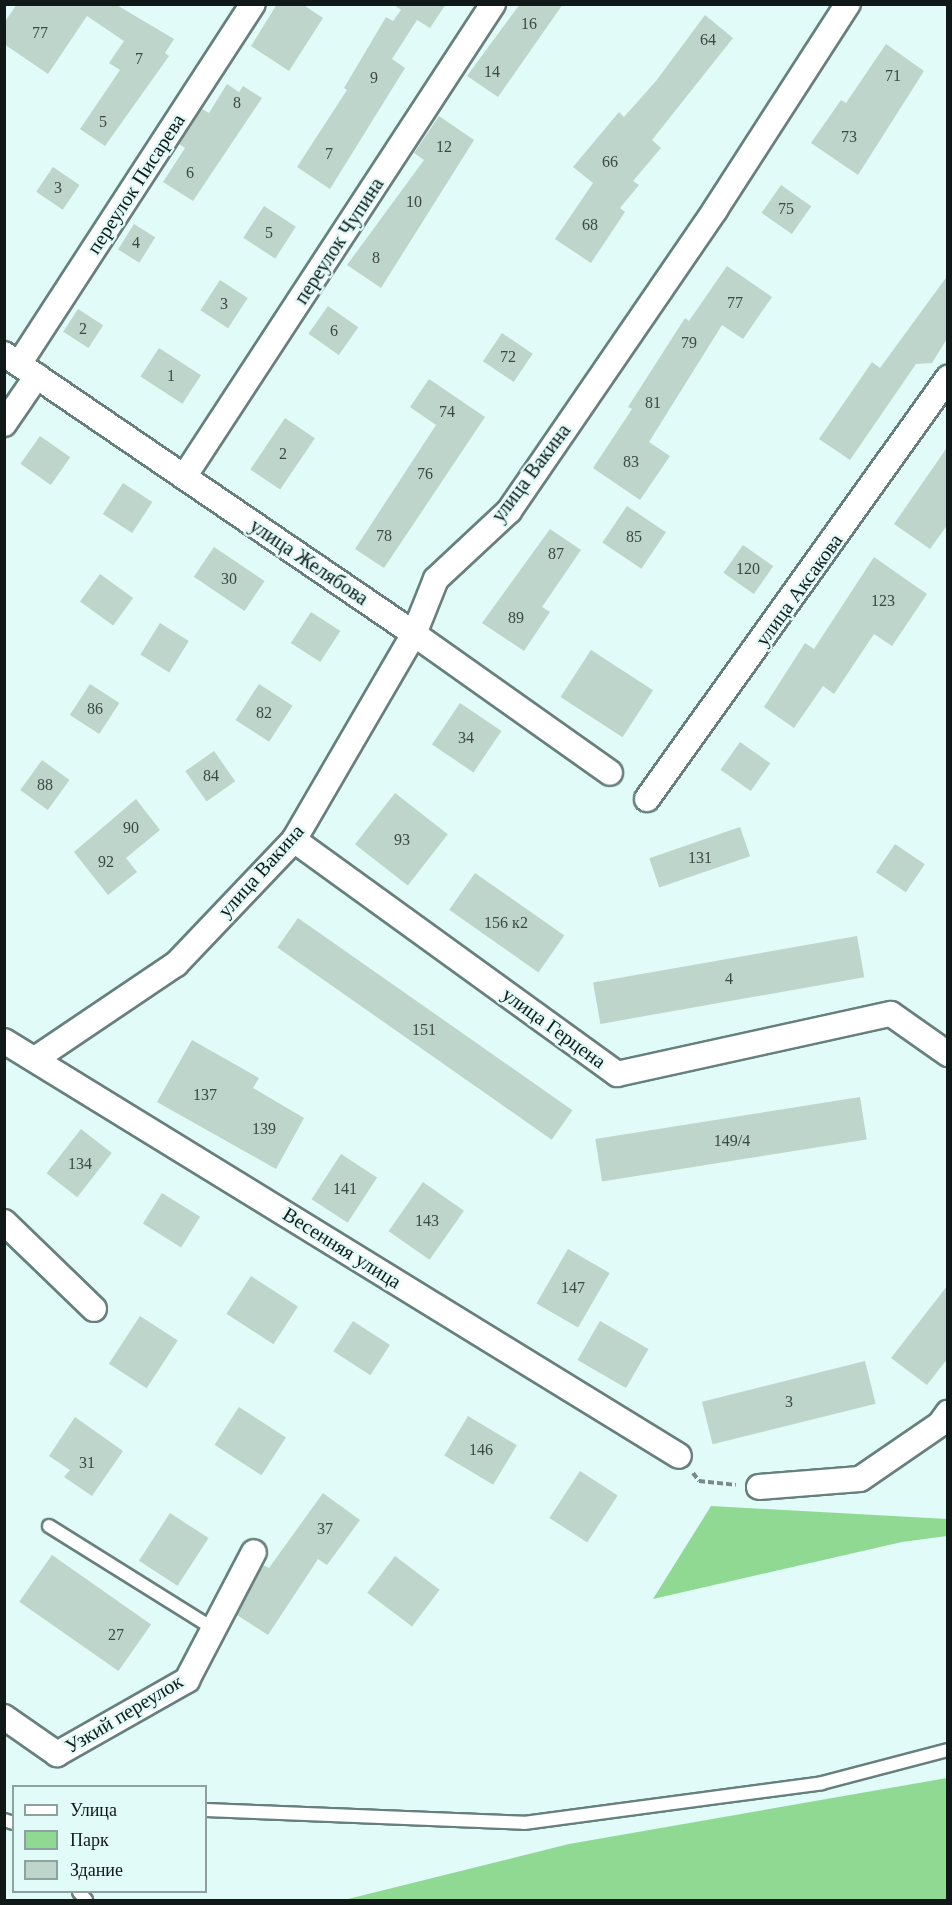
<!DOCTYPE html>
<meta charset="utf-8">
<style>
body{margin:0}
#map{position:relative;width:952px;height:1905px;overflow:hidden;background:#e0fbf8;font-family:Georgia,serif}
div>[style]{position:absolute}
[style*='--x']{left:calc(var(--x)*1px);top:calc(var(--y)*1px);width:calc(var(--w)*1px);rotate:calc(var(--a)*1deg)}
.green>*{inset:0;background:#90d993}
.building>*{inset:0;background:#bed5cb;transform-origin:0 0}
.path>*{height:4px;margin-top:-2px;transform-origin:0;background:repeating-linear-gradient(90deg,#788a88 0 6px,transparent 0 9px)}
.roads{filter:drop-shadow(2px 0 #67807d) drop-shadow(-2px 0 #67807d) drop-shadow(0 2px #67807d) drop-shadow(0 -2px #67807d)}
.lane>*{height:12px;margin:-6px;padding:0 6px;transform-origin:6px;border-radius:6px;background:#fff}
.street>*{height:24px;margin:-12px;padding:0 12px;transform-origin:12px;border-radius:12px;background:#fff}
span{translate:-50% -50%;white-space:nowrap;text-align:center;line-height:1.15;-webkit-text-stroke:4.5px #e0fbf8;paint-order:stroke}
.number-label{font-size:16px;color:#3c4845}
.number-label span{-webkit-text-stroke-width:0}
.street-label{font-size:20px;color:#101918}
.frame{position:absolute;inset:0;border:6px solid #101918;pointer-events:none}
.legend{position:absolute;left:12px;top:1785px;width:195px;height:108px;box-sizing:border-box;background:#e0fbf8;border:2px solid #8da19e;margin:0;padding:8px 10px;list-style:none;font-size:18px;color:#101918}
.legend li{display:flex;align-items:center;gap:12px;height:30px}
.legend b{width:30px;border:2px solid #8da19e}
</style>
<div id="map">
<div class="green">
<i style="clip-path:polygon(711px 1506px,947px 1519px,947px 1536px,902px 1542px,653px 1599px)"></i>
<i style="clip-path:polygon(947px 1778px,947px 1900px,344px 1900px,569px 1844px)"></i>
</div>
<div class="building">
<i style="clip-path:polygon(17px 4px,115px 4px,174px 39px,165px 53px,169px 56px,105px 146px,80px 129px,120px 70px,109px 63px,124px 41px,87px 16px,48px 74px,4px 44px,4px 23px)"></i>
<i style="clip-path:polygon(277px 4px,302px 4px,323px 18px,289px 71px,251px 46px)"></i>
<i style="clip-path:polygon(393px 4px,446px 4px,430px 28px,417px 20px,392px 59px,405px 68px,330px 189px,297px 167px,347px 90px,344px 88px,386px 17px,393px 21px,401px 10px)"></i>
<i style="clip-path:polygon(520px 4px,563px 4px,498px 97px,467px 76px)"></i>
<i style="clip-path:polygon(705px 15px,733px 38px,652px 140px,661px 148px,633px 181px,639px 185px,620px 208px,625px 212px,591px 263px,555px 239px,593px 183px,573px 167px,619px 112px,624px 117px,656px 81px)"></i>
<i style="clip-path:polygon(886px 44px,924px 71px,858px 175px,811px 143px,841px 100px,846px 103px)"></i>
<i style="clip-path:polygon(227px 84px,239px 92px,243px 86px,262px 98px,193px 201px,163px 182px,185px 148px,179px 144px,202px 109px,209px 113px)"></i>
<i style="clip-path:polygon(439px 116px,474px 140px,381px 288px,347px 265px,424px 160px,414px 153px)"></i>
<i style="left:53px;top:167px;width:32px;height:30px;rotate:34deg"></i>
<i style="left:781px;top:185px;width:37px;height:34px;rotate:35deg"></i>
<i style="left:264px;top:206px;width:38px;height:38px;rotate:33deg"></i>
<i style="left:134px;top:224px;width:25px;height:30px;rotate:32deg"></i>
<i style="clip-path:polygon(727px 266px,772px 297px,743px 339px,722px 325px,649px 442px,670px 456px,640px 500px,593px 468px,632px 409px,628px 407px,685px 318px,689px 321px)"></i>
<i style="clip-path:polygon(948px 275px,948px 337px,932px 363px,916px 364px,850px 460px,819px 439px,872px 362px,880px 368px)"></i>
<i style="left:220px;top:280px;width:33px;height:36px;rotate:33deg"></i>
<i style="left:328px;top:306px;width:37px;height:34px;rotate:35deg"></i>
<i style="left:78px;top:309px;width:30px;height:27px;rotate:33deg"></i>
<i style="left:502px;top:333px;width:37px;height:34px;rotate:34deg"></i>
<i style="left:159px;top:348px;width:50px;height:34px;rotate:33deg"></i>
<i style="clip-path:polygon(429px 379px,485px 417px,384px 568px,355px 549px,436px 425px,410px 407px)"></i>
<i style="left:285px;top:418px;width:36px;height:62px;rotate:34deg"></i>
<i style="left:40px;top:436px;width:37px;height:34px;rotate:35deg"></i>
<i style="clip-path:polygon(948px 446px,948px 524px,930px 549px,894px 524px)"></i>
<i style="left:123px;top:483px;width:35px;height:37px;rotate:33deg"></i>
<i style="left:627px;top:506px;width:47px;height:44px;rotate:34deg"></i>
<i style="clip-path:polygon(550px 529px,581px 550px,542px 607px,550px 612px,524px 651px,482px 623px)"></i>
<i style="left:743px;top:545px;width:37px;height:34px;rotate:35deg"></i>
<i style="left:214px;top:547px;width:61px;height:36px;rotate:34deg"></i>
<i style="clip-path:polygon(874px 557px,927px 594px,892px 646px,874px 634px,834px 694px,823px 686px,794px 728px,764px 707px,805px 643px,814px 649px)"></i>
<i style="left:100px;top:574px;width:41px;height:34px;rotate:36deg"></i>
<i style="left:311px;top:612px;width:35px;height:37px;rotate:33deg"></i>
<i style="left:160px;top:623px;width:34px;height:37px;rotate:32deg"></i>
<i style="left:591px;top:650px;width:74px;height:56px;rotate:33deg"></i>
<i style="left:90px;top:684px;width:35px;height:37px;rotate:33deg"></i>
<i style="left:259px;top:684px;width:40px;height:43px;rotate:33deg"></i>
<i style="left:460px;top:703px;width:50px;height:50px;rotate:34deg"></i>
<i style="left:740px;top:742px;width:37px;height:34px;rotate:35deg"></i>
<i style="left:214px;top:751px;width:37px;height:35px;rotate:55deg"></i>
<i style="left:42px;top:760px;width:34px;height:37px;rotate:36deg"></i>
<i style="left:395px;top:793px;width:67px;height:65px;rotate:38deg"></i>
<i style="clip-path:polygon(136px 799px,160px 830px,126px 858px,137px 872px,108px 895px,74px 852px)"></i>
<i style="left:740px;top:827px;width:31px;height:96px;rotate:71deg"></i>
<i style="left:895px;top:844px;width:36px;height:34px;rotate:34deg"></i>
<i style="left:475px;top:873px;width:109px;height:45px;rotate:35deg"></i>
<i style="left:298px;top:918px;width:335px;height:36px;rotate:35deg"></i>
<i style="left:857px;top:936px;width:42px;height:268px;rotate:80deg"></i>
<i style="clip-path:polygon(192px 1040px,259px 1078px,253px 1088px,304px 1118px,276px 1169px,157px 1102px)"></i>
<i style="left:860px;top:1097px;width:43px;height:268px;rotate:81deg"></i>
<i style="left:81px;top:1129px;width:39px;height:56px;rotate:38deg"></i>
<i style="left:341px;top:1154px;width:43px;height:54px;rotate:33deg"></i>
<i style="left:423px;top:1182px;width:50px;height:60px;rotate:35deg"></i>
<i style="left:162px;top:1193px;width:45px;height:36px;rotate:32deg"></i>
<i style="left:568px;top:1249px;width:48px;height:63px;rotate:30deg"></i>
<i style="left:251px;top:1276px;width:56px;height:45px;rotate:33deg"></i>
<i style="clip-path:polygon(948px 1285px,948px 1358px,927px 1385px,891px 1358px)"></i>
<i style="left:140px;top:1316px;width:45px;height:57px;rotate:33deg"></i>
<i style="left:353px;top:1321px;width:44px;height:36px;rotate:33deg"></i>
<i style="left:600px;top:1321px;width:56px;height:45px;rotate:30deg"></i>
<i style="left:865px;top:1361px;width:44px;height:168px;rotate:76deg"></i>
<i style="left:239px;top:1407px;width:56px;height:45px;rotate:33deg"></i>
<i style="left:468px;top:1416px;width:57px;height:46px;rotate:31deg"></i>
<i style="clip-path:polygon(75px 1417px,123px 1451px,92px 1496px,64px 1477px,70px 1470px,49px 1456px)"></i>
<i style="left:580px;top:1471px;width:45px;height:56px;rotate:33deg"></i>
<i style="clip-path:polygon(323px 1493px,360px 1520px,327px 1565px,318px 1559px,268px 1635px,237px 1615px,263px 1565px,269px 1568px)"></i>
<i style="left:170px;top:1513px;width:46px;height:57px;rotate:33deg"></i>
<i style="left:52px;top:1555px;width:121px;height:57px;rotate:35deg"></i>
<i style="left:395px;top:1556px;width:56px;height:46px;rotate:37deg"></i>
</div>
<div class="path">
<i style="--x:693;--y:1473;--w:10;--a:53"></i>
<i style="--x:699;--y:1481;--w:37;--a:6"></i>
</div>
<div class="roads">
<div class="lane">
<i style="--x:49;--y:1526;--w:195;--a:32"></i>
<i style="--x:206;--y:1810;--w:318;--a:2.3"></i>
<i style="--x:524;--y:1823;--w:301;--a:-7.6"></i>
<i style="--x:822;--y:1783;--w:130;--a:-14.7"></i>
<i style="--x:4;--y:1820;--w:10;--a:17"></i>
<i style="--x:79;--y:1892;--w:11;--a:49"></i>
</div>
<div class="street">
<i style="--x:4;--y:354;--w:496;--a:34.3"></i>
<i style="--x:414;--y:634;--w:240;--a:35.3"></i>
<i style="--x:19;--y:364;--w:429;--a:-57"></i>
<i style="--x:4;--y:424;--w:58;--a:-55.5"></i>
<i style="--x:184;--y:477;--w:565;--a:-56.84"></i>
<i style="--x:647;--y:799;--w:518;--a:-54.44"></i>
<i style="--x:294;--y:840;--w:399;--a:35.9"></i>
<i style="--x:617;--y:1074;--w:280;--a:-12.4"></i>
<i style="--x:891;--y:1014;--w:70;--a:35.1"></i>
<i style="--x:4;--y:1041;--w:792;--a:31.58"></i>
<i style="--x:35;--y:1059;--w:170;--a:-34"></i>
<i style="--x:176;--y:964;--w:171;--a:-46.4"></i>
<i style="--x:294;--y:840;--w:238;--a:-59.8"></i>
<i style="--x:414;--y:634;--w:59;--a:-68.2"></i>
<i style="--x:436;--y:579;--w:100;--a:-43"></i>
<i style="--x:509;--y:511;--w:365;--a:-55.6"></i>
<i style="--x:715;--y:210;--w:245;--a:-57.2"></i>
<i style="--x:4;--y:1222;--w:125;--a:44"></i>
<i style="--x:759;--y:1487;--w:101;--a:-4.5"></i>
<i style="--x:860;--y:1479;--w:97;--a:-34.5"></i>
<i style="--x:940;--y:1424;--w:14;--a:-54"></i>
<i style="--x:4;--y:1717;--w:65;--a:34.9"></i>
<i style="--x:57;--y:1754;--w:150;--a:-29.6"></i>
<i style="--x:187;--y:1680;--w:144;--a:-62.4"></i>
</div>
</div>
<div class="number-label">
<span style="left:529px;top:24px">16</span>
<span style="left:40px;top:33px">77</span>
<span style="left:708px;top:40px">64</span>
<span style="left:139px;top:59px">7</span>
<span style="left:492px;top:72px">14</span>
<span style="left:893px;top:76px">71</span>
<span style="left:374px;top:78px">9</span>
<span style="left:237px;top:103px">8</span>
<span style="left:103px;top:122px">5</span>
<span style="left:849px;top:137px">73</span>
<span style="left:444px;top:147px">12</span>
<span style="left:329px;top:154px">7</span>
<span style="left:610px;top:162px">66</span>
<span style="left:190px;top:173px">6</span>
<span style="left:58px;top:188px">3</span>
<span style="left:414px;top:202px">10</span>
<span style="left:786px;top:209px">75</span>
<span style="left:590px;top:225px">68</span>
<span style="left:269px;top:233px">5</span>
<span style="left:136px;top:243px">4</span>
<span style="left:376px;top:258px">8</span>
<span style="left:735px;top:303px">77</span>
<span style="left:224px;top:304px">3</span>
<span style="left:83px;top:329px">2</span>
<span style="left:334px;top:331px">6</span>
<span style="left:689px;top:343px">79</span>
<span style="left:508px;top:357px">72</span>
<span style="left:171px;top:376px">1</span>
<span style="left:653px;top:403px">81</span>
<span style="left:447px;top:412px">74</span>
<span style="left:283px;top:454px">2</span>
<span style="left:631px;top:462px">83</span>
<span style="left:425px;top:474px">76</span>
<span style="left:384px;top:536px">78</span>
<span style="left:634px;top:537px">85</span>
<span style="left:556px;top:554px">87</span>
<span style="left:748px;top:569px">120</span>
<span style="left:229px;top:579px">30</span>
<span style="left:883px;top:601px">123</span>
<span style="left:516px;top:618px">89</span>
<span style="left:95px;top:709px">86</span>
<span style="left:264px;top:713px">82</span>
<span style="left:466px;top:738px">34</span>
<span style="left:211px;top:776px">84</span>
<span style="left:45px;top:785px">88</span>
<span style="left:131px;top:828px">90</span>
<span style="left:402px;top:840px">93</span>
<span style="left:700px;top:858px">131</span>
<span style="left:106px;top:862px">92</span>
<span style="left:506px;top:923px">156 к2</span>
<span style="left:729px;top:979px">4</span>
<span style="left:424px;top:1030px">151</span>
<span style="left:205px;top:1095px">137</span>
<span style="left:264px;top:1129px">139</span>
<span style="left:732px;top:1141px">149/4</span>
<span style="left:80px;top:1164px">134</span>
<span style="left:345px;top:1189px">141</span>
<span style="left:427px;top:1221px">143</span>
<span style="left:573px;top:1288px">147</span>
<span style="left:789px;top:1402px">3</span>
<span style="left:481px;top:1450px">146</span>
<span style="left:87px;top:1463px">31</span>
<span style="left:325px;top:1529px">37</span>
<span style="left:116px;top:1635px">27</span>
</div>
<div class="street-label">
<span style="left:136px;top:184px;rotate:-57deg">переулок Писарева</span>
<span style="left:339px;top:241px;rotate:-57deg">переулок Чупина</span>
<span style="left:531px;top:473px;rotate:-53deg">улица Вакина</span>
<span style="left:309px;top:562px;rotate:34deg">улица Желябова</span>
<span style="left:799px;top:590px;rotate:-54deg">улица Аксакова</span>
<span style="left:261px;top:871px;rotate:-48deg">улица Вакина</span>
<span style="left:554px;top:1028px;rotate:36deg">улица Герцена</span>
<span style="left:342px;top:1248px;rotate:32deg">Весенняя улица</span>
<span style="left:124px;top:1714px;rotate:-31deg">Узкий переулок</span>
</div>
<div class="frame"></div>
<ul class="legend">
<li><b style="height:8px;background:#fff"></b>Улица</li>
<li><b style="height:16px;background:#90d993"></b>Парк</li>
<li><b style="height:16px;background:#bed5cb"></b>Здание</li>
</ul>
</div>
